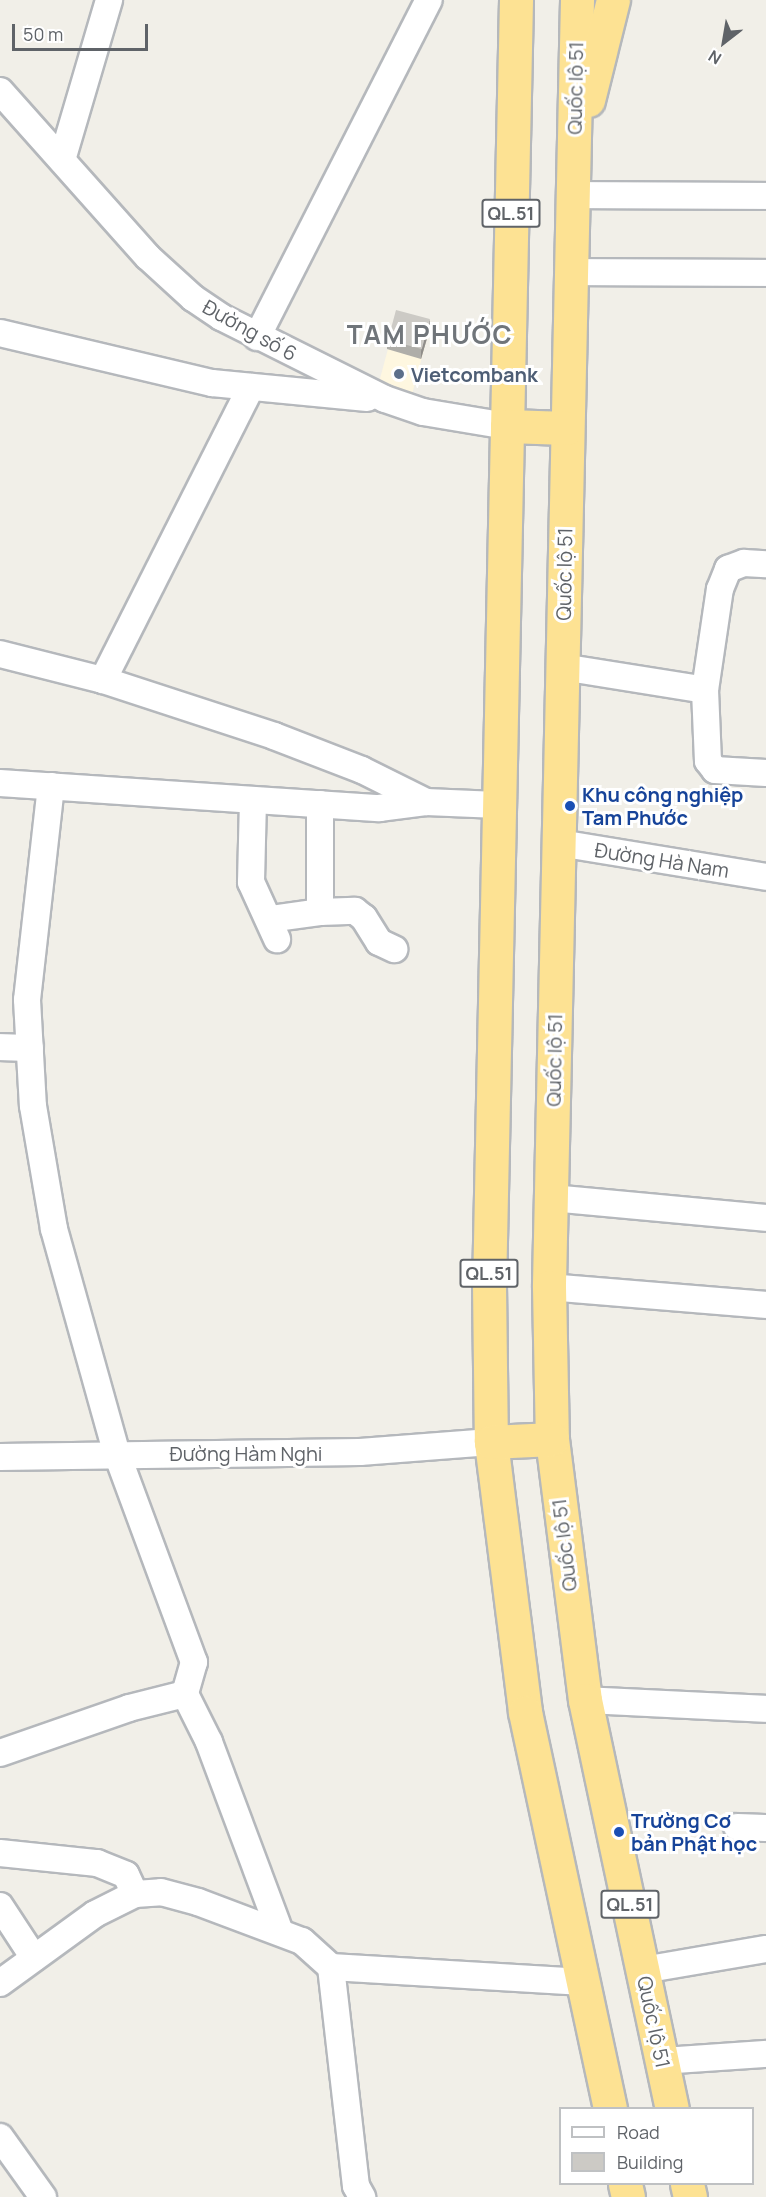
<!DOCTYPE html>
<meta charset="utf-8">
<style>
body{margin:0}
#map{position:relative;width:766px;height:2197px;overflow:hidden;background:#f1efe8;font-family:Manrope,sans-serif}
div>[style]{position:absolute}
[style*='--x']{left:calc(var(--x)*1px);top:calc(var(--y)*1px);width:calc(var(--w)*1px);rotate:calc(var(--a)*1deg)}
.commercial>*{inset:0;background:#fef7e0;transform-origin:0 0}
.roads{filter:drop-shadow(2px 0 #b5b8bc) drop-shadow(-2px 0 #b5b8bc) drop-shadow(0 2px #b5b8bc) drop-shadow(0 -2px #b5b8bc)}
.minor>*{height:26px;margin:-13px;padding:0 13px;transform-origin:13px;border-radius:13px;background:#fff}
.highway>*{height:33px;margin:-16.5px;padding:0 16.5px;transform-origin:16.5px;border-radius:16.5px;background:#fde293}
.wall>*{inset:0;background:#afaea9}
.shaded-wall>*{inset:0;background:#8f8d8a}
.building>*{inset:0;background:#cccac5;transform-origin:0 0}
.dots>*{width:16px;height:16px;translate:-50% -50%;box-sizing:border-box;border:3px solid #fff;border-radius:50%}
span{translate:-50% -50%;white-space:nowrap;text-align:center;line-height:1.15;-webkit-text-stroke:6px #fff;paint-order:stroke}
.shield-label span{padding:2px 4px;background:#fff;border:2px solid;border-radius:4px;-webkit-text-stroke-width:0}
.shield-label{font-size:18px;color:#5f6368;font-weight:700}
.street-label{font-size:20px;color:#5f6368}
.service-label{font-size:20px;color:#4e5e75;font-weight:700}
.left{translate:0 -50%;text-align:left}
.transit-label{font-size:20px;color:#164399;font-weight:700}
.district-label{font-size:26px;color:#70757a;font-weight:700;letter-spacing:1.5px}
.legend{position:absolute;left:559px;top:2107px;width:195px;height:78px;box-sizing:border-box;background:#fff;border:2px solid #bfc1c3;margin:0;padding:8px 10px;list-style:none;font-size:18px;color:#5f6368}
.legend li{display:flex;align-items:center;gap:12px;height:30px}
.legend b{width:30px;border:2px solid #bfc1c3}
.north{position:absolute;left:694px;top:12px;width:60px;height:60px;-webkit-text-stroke:4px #fff;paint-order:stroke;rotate:211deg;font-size:16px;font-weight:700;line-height:24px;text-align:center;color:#5f6368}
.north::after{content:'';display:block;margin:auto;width:21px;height:27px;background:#5f6368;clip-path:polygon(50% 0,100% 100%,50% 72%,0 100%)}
.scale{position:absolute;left:12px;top:24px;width:136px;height:27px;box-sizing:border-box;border:3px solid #5f6368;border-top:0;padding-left:8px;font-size:18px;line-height:21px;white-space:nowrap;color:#5f6368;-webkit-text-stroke:4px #fff;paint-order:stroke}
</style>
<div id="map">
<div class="commercial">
<i style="left:396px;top:319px;width:35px;height:72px;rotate:15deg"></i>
</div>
<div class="roads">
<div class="minor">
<i style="--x:0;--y:91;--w:222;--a:48.3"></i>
<i style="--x:148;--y:257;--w:61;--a:42.3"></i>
<i style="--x:193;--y:298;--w:34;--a:34"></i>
<i style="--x:221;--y:317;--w:183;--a:26.6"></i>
<i style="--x:385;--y:399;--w:40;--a:18.9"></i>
<i style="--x:423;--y:412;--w:85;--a:9.5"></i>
<i style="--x:62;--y:160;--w:167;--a:-73.6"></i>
<i style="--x:572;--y:195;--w:194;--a:0.3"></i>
<i style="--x:571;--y:272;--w:195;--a:0.3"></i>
<i style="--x:0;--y:333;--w:218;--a:13.3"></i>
<i style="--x:212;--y:383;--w:156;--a:5.5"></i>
<i style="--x:257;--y:337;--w:378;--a:-63"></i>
<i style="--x:0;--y:654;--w:106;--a:14.2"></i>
<i style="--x:103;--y:680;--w:180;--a:18.1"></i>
<i style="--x:274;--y:736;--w:94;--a:21.1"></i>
<i style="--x:362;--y:770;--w:72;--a:26.6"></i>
<i style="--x:426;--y:802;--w:73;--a:2.4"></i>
<i style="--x:562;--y:667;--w:145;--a:9.1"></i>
<i style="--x:705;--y:690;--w:71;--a:87.6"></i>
<i style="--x:708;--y:761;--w:11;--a:52"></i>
<i style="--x:715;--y:770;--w:51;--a:3.4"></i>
<i style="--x:103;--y:680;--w:328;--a:-63.2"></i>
<i style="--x:705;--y:690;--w:102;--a:-81.6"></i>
<i style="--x:720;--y:589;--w:22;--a:-68"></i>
<i style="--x:728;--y:569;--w:17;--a:-21"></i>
<i style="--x:744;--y:563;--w:22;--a:3"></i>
<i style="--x:0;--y:783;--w:380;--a:3.8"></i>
<i style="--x:379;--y:808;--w:47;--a:-7.3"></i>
<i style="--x:51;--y:786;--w:215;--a:96.4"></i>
<i style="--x:27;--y:1000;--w:106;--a:86.8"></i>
<i style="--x:33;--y:1106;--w:125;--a:80.3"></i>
<i style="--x:54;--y:1229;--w:234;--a:74.4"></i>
<i style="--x:117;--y:1454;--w:222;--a:69.7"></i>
<i style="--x:194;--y:1662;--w:33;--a:106"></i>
<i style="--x:253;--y:800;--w:82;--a:91.4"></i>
<i style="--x:251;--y:882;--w:63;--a:65.5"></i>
<i style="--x:559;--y:843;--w:210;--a:9.3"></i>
<i style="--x:320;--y:912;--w:35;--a:-2"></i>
<i style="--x:355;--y:911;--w:11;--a:38"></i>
<i style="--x:364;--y:918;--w:28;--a:58"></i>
<i style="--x:379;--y:942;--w:17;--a:25"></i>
<i style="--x:270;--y:919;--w:50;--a:-8"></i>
<i style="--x:320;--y:912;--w:108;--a:-90"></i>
<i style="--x:0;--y:1047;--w:30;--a:2"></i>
<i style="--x:551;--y:1198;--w:216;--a:5.3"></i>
<i style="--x:549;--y:1287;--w:218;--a:4.7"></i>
<i style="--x:0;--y:1457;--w:360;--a:-0.8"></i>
<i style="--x:360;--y:1452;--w:131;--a:-4.4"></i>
<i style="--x:585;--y:1700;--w:181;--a:2.8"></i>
<i style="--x:0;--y:1753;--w:137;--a:-19.2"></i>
<i style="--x:129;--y:1708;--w:58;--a:-14"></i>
<i style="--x:185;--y:1694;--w:54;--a:63.4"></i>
<i style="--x:209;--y:1742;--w:200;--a:69.5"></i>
<i style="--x:737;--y:1827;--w:29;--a:2"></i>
<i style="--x:0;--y:1853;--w:98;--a:5.9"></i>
<i style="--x:97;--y:1863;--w:31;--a:22"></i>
<i style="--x:126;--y:1875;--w:21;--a:65"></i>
<i style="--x:0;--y:1906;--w:62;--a:56.8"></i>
<i style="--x:331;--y:1967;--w:253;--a:3.4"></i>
<i style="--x:643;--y:1970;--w:125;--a:-9.7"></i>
<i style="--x:0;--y:1983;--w:117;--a:-36"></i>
<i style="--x:95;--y:1914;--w:45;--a:-26.6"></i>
<i style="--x:135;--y:1894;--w:26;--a:-4"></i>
<i style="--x:161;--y:1892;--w:38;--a:15"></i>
<i style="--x:198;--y:1902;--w:111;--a:20.6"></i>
<i style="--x:302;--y:1941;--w:39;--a:42"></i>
<i style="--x:331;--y:1967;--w:220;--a:83.5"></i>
<i style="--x:356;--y:2186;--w:13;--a:61"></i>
<i style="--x:662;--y:2061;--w:104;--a:-3.9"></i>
<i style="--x:0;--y:2137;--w:74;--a:54.4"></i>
</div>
<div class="highway">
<i style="--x:516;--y:0;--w:1285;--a:91.2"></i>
<i style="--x:489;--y:1285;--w:157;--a:89.3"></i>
<i style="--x:491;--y:1442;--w:272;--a:82.8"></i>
<i style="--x:525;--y:1712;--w:405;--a:77.9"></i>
<i style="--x:577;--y:0;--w:1287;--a:91.25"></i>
<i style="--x:549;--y:1287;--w:152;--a:88.9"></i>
<i style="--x:552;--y:1439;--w:263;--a:82.8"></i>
<i style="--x:585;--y:1700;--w:417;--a:78"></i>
<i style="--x:588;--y:100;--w:103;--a:-76"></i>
<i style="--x:507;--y:426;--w:60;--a:1.9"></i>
<i style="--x:491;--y:1442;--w:61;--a:-2.8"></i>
<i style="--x:625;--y:2184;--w:13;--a:77"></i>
<i style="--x:687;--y:2184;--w:13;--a:77"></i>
</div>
</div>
<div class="wall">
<i style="clip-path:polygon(430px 328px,421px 359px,387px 349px,387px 340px)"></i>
</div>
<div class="shaded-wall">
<i style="clip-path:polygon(430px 319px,430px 328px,421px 359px,421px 351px)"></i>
</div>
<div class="building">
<i style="left:396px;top:310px;width:35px;height:31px;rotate:15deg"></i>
</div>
<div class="dots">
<i style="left:399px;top:374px;background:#5c6f8a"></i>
<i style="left:570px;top:806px;background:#1a4fb4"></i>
<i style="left:619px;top:1832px;background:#1a4fb4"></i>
</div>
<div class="shield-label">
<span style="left:511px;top:213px">QL.51</span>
<span style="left:489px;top:1273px">QL.51</span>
<span style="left:630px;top:1904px">QL.51</span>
</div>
<div class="street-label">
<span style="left:575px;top:88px;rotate:-89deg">Quốc lộ 51</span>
<span style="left:250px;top:330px;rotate:29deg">Đường số 6</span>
<span style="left:564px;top:574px;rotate:-89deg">Quốc lộ 51</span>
<span style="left:662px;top:860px;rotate:9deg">Đường Hà Nam</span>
<span style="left:554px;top:1060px;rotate:-89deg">Quốc lộ 51</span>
<span style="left:246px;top:1453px">Đường Hàm Nghi</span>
<span style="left:564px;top:1545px;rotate:-97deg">Quốc lộ 51</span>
<span style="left:654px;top:2022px;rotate:78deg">Quốc lộ 51</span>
</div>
<div class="service-label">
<span class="left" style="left:411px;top:374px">Vietcombank</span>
</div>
<div class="transit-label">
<span class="left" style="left:582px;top:806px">Khu công nghiệp<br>Tam Phước</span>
<span class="left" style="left:631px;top:1832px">Trường Cơ<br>bản Phật học</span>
</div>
<div class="district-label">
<span style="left:430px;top:335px">TAM PHƯỚC</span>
</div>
<ul class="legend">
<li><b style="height:8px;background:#fff"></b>Road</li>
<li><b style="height:16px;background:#cccac5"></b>Building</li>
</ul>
<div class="north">N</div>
<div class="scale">50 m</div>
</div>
